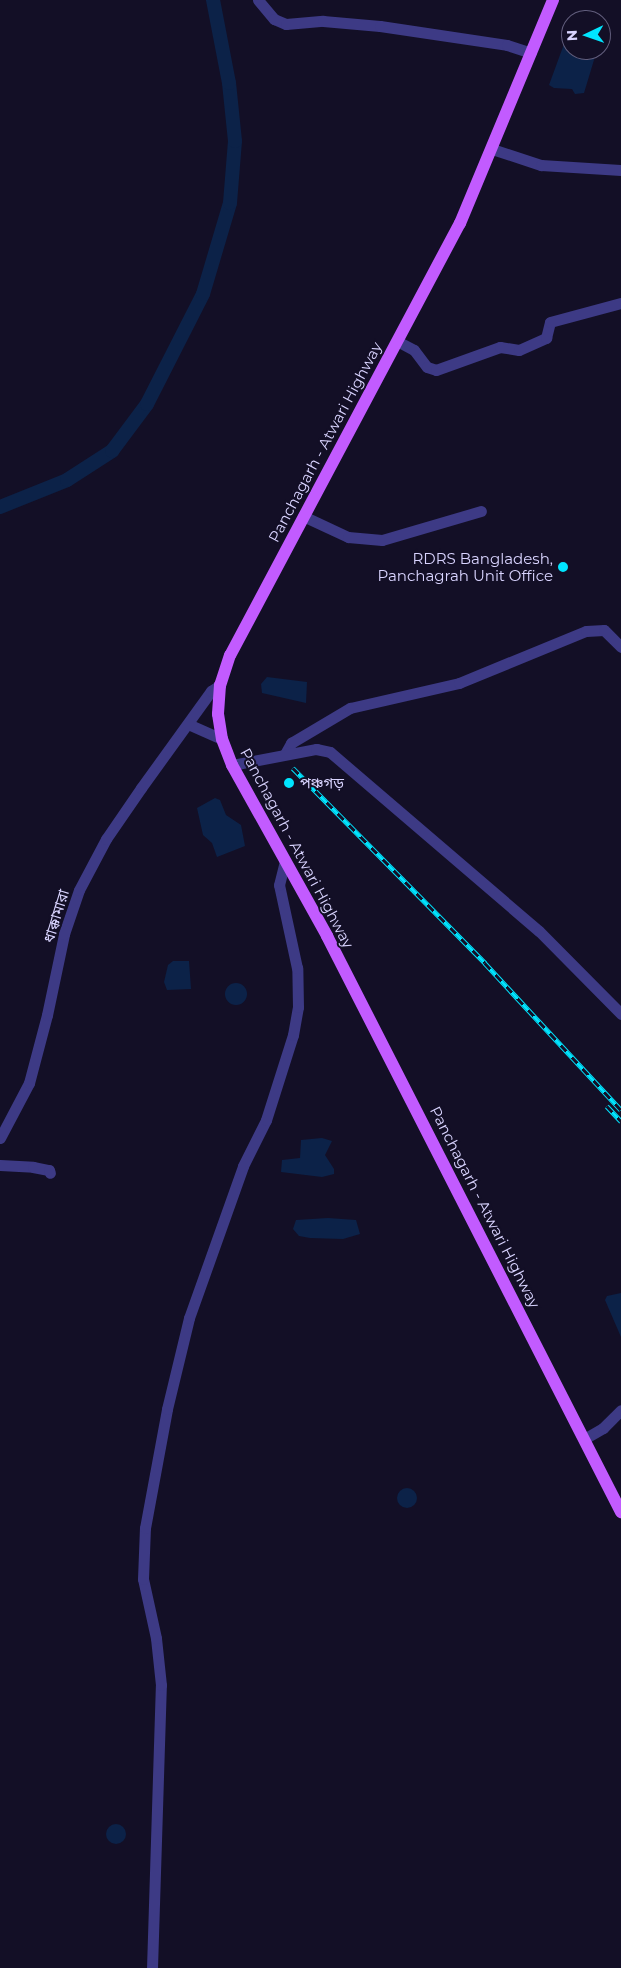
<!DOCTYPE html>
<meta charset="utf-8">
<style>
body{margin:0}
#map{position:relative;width:621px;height:1968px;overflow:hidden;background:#130f26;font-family:Montserrat,"Noto Sans Bengali",sans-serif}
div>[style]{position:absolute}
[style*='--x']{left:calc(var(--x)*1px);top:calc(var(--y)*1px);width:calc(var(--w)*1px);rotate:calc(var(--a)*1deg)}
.water>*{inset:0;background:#0c2248}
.round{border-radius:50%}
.river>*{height:14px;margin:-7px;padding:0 7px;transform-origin:7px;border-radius:7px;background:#0c2248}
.minor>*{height:11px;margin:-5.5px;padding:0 5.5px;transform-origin:5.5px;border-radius:5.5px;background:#3d3a85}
.major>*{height:12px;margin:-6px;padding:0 6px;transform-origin:6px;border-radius:6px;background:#c25bff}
.rail>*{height:4.5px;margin-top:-2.25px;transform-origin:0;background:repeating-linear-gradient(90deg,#130f26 0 8px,#00e5ff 0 16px);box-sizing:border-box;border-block:1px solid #00e5ff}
.dots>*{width:14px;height:14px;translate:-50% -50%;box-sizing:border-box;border:2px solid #130f26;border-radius:50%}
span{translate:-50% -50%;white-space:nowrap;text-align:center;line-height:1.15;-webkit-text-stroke:4px #130f26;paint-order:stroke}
.street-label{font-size:15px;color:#d9d4ff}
.poi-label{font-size:15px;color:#d9d4ff}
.right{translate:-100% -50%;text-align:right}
.left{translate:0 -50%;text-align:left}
.north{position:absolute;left:561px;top:10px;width:50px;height:50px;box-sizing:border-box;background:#130f26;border:1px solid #625e7d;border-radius:50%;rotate:267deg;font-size:14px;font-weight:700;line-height:20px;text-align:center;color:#d9d4ff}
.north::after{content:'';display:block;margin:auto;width:18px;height:22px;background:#00e5ff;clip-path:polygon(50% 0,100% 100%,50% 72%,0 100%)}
</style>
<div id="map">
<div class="water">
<i style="clip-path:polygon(571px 41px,571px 50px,597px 50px,584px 93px,575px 94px,572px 89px,554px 88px,549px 85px,564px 44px)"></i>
<i style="clip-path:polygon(267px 677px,307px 682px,306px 703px,262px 693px,261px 684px)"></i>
<i style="clip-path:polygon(215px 798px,220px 800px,226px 815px,241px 825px,245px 846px,217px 857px,212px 843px,203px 835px,197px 808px)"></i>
<i style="clip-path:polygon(189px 961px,191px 989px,167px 990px,164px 982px,168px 965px,173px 961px)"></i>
<i class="round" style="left:225px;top:983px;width:22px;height:22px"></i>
<i style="clip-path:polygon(322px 1138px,332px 1141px,325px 1155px,334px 1169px,334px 1174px,322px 1177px,281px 1172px,282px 1160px,300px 1158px,301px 1140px)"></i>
<i style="clip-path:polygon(328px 1218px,356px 1220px,360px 1234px,343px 1239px,310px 1238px,299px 1236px,293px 1229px,296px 1220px)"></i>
<i style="clip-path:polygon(621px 1293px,621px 1337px,605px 1300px,607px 1296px)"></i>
<i class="round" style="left:397px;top:1488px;width:20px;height:20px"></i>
<i class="round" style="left:106px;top:1824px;width:20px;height:20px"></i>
</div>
<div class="river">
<i style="--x:0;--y:507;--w:72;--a:-21.9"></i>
<i style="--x:67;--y:480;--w:54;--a:-32.8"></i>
<i style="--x:112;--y:451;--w:59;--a:-53.3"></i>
<i style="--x:147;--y:404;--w:123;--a:-63"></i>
<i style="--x:203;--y:294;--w:95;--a:-73.5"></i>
<i style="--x:230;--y:203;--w:62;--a:-85.4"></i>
<i style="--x:235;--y:141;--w:58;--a:-95.9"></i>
<i style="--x:229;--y:83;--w:85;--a:-100.9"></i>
</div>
<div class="minor">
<i style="--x:258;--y:0;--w:25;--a:50"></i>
<i style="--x:274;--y:19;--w:13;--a:23"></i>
<i style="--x:286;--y:24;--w:37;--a:-5"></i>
<i style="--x:323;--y:21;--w:57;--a:5"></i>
<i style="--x:380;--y:26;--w:128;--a:8.5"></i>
<i style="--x:507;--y:45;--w:25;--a:18"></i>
<i style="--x:492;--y:149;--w:52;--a:18.1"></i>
<i style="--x:541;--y:165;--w:80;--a:3.6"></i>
<i style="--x:397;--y:341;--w:19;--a:28"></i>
<i style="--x:414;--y:350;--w:21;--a:53"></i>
<i style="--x:427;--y:367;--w:9;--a:18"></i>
<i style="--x:436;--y:370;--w:68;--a:-19.8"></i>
<i style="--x:500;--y:347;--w:19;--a:9"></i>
<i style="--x:519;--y:350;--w:30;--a:-24"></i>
<i style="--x:546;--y:338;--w:16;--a:-76"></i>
<i style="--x:550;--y:322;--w:73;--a:-15"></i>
<i style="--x:303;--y:516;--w:50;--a:25"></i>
<i style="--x:348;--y:537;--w:34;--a:5"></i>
<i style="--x:382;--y:540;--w:103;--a:-16.3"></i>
<i style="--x:188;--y:724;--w:37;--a:24"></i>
<i style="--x:285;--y:754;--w:13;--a:-61"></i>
<i style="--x:291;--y:743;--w:69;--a:-30.7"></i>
<i style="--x:350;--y:708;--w:112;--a:-12.9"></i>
<i style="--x:459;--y:683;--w:137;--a:-22.3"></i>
<i style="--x:586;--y:631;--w:18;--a:-3"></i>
<i style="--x:604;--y:630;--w:24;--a:45"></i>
<i style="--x:232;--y:765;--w:86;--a:-10.8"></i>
<i style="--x:316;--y:749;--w:14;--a:12"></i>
<i style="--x:330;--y:752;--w:275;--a:40.6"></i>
<i style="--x:539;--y:931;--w:117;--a:45.3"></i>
<i style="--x:0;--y:1138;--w:62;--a:-62.2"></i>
<i style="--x:29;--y:1083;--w:70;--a:-75.2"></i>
<i style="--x:47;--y:1015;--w:83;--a:-78.1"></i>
<i style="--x:64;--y:934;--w:46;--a:-71.2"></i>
<i style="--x:79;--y:890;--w:58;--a:-62.1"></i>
<i style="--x:106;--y:839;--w:62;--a:-55.5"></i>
<i style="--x:141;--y:788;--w:120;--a:-54.2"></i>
<i style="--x:211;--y:691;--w:11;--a:-34"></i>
<i style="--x:0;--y:1165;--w:33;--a:3"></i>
<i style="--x:33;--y:1167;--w:16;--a:11"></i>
<i style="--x:49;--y:1170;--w:3;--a:72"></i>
<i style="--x:584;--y:1439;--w:22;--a:-30"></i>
<i style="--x:603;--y:1428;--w:25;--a:-45"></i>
<i style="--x:152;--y:1968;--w:283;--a:-88.2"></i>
<i style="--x:161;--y:1685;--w:47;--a:-96.1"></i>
<i style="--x:156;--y:1638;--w:60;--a:-102.4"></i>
<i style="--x:143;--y:1579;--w:51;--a:-87.8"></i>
<i style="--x:145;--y:1528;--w:121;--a:-79.5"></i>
<i style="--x:167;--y:1409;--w:94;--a:-76.4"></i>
<i style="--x:189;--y:1318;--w:161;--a:-70.4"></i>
<i style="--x:243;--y:1166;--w:51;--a:-63.4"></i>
<i style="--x:266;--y:1120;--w:89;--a:-72.4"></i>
<i style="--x:293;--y:1035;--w:28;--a:-80"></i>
<i style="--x:298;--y:1007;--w:39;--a:-91"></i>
<i style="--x:297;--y:968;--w:85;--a:-102.2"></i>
<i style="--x:279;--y:885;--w:25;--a:-76"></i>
</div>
<div class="major">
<i style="--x:553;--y:0;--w:242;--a:112.6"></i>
<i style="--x:460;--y:223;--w:489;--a:118"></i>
<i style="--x:230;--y:655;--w:32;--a:108"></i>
<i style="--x:220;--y:685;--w:29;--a:94"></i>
<i style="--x:218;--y:714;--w:25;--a:81"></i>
<i style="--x:222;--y:739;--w:28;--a:69"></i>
<i style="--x:232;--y:765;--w:196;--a:60.9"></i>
<i style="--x:327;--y:936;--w:647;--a:62.96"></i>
</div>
<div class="rail">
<i style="--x:293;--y:768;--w:274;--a:45.4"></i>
<i style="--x:485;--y:963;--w:200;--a:47.2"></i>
<i style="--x:607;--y:1106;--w:21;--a:47"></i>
</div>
<div class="dots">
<i style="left:563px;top:567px;background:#00e5ff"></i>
<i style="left:289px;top:783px;background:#00e5ff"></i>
</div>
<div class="street-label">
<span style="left:325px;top:442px;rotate:-62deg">Panchagarh - Atwari Highway</span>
<span style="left:297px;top:848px;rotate:62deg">Panchagarh - Atwari Highway</span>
<span style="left:56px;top:916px;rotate:-73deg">ধাক্কামারা</span>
<span style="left:485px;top:1207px;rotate:63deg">Panchagarh - Atwari Highway</span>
</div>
<div class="poi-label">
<span class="right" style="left:553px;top:567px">RDRS Bangladesh,<br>Panchagrah Unit Office</span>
<span class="left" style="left:300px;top:783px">পঞ্চগড়</span>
</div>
<div class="north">N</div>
</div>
